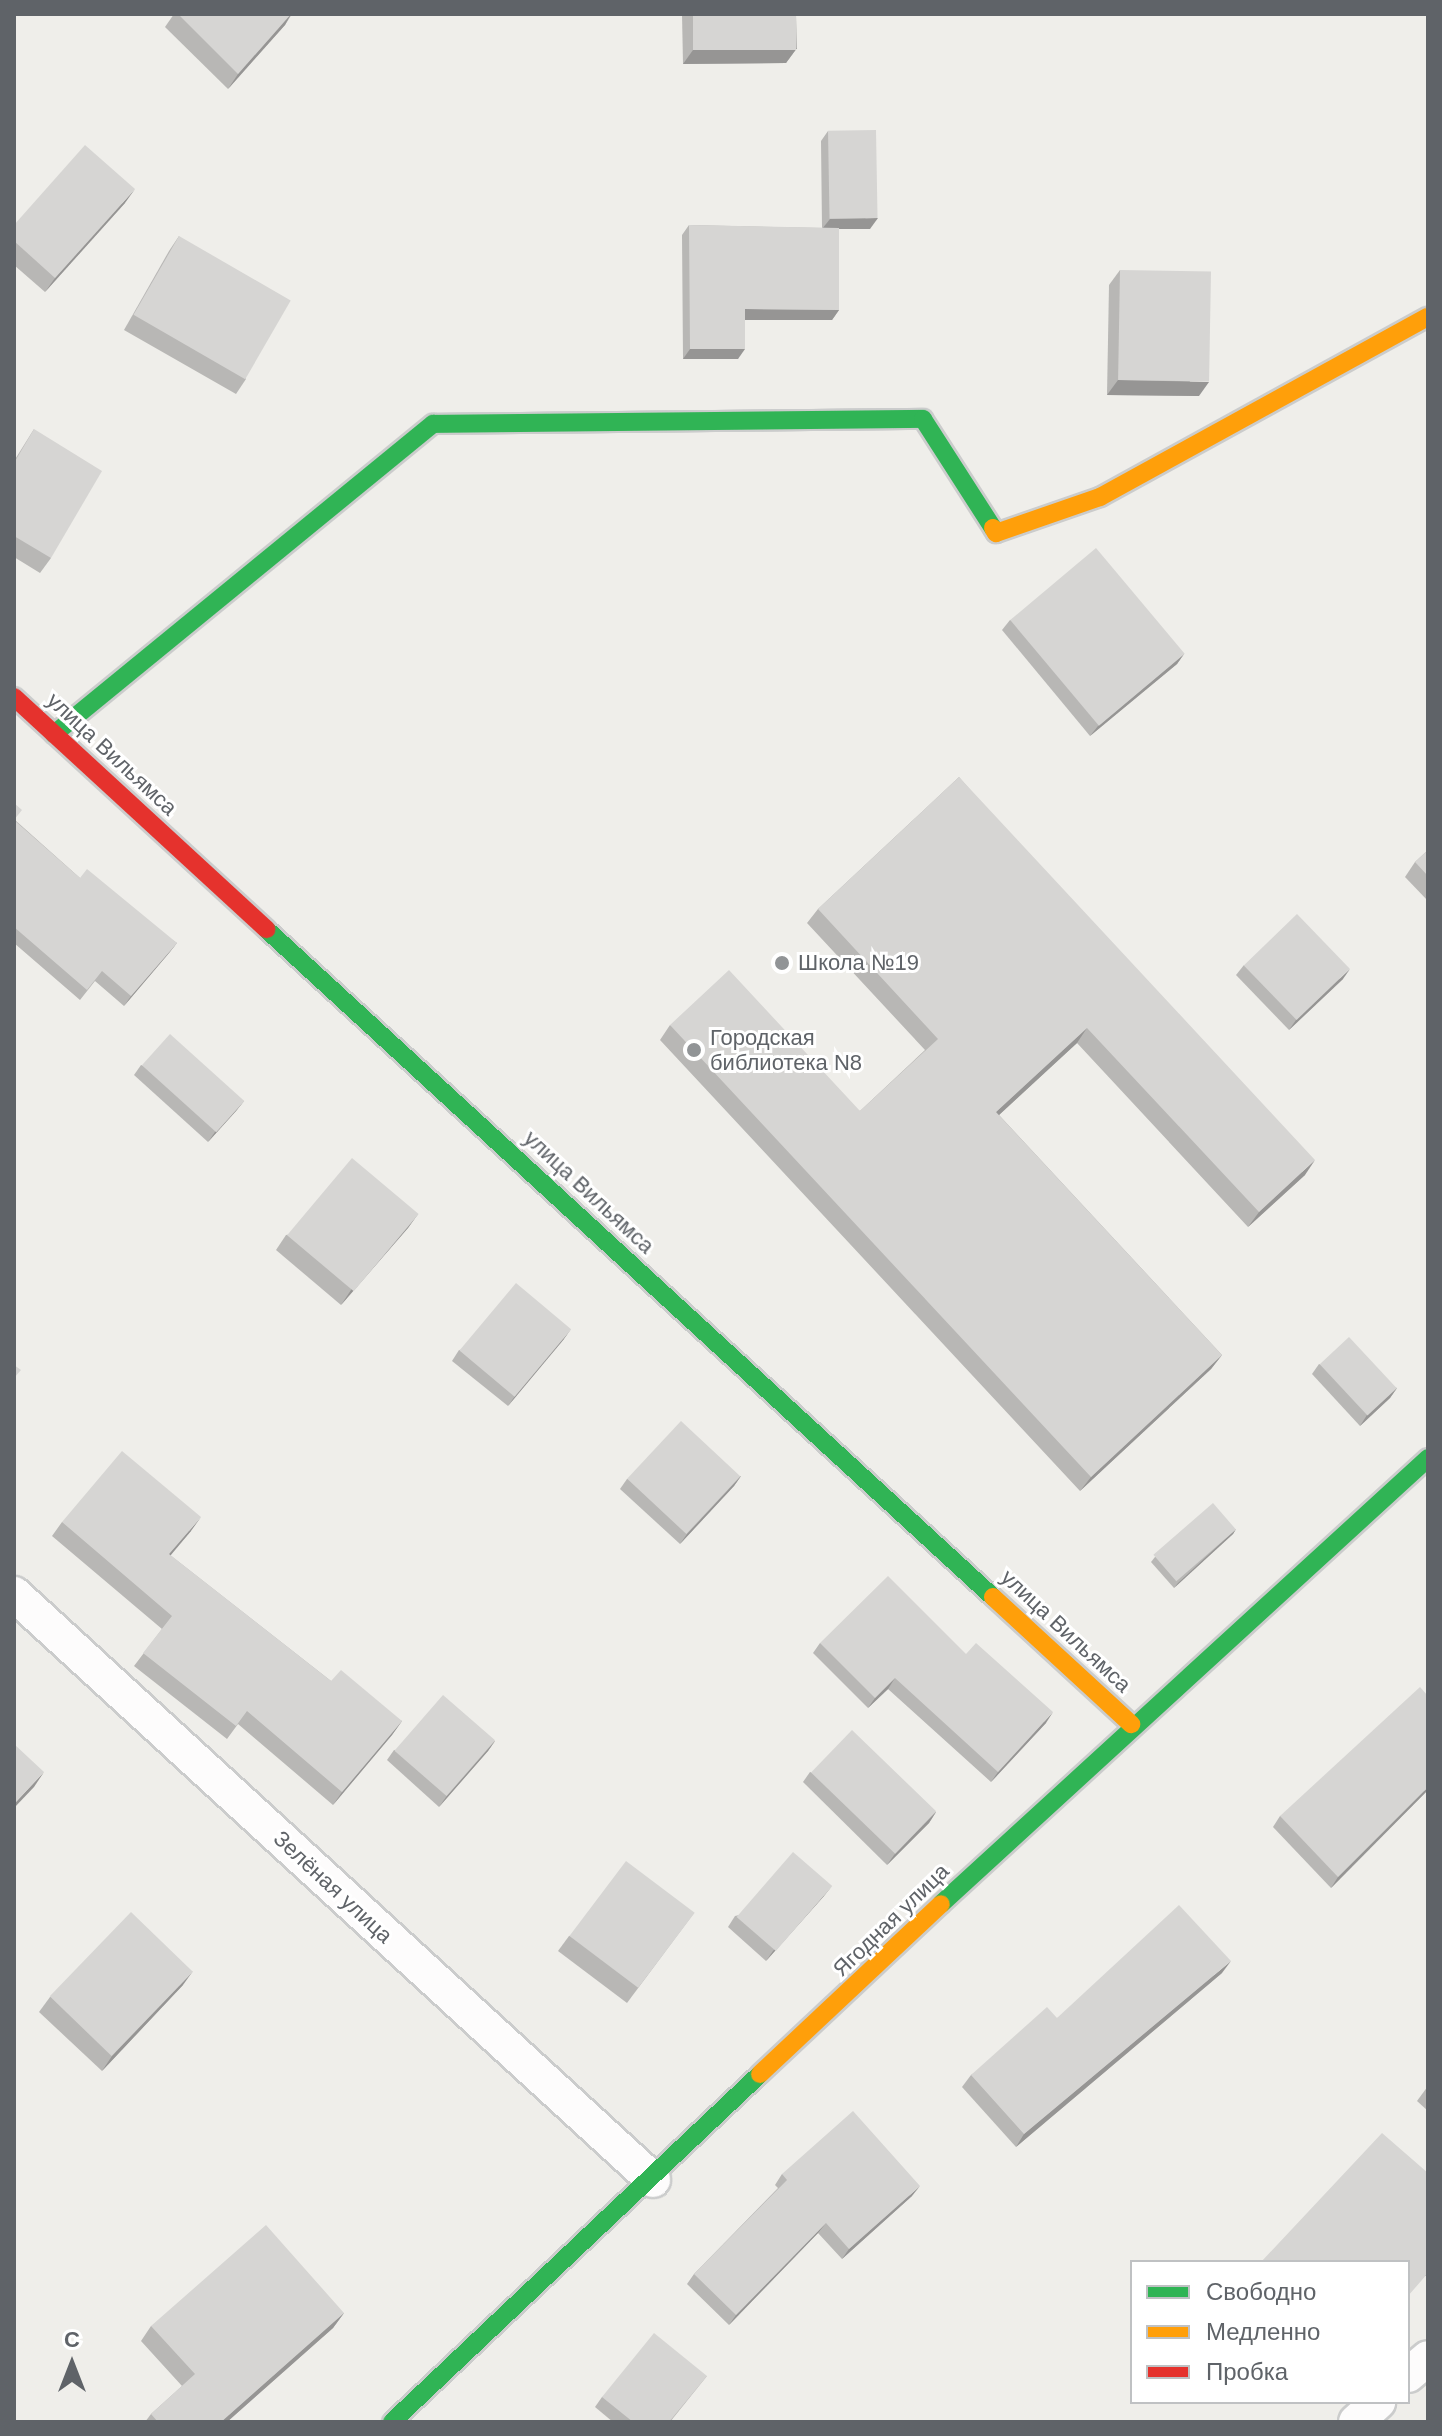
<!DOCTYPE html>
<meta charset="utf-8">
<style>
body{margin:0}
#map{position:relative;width:1442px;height:2436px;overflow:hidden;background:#efeeea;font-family:Arial,sans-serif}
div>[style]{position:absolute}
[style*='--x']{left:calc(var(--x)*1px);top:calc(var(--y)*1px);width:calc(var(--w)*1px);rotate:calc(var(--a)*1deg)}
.roads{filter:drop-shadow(2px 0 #cbcccc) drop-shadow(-2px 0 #cbcccc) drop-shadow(0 2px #cbcccc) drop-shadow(0 -2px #cbcccc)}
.street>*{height:34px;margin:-17px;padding:0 17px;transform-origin:17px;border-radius:17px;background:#fdfcfc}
.fast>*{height:18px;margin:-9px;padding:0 9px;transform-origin:9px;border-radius:9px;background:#30b455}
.slow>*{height:18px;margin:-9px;padding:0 9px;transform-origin:9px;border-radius:9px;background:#ff9f0a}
.jam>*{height:18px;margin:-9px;padding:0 9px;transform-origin:9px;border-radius:9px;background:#e5322d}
.wall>*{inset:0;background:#b8b7b5}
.shaded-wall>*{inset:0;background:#969594;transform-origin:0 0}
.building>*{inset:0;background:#d6d5d3;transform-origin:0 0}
.dots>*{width:22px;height:22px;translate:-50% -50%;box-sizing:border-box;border:4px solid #fff;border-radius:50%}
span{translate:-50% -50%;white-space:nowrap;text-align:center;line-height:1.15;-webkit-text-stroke:6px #fff;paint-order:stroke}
.street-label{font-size:22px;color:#5f6368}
.poi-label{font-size:22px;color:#5f6368}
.left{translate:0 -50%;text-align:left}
.frame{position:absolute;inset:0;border:16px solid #5f6368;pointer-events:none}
.legend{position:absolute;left:1130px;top:2260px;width:280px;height:144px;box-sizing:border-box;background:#fff;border:2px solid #bfc1c3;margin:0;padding:10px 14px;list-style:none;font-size:24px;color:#5f6368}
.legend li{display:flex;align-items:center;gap:16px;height:40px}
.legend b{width:40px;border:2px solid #bfc1c3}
.north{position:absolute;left:32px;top:2324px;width:80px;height:80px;-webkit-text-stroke:6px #fff;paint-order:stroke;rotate:0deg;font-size:22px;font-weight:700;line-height:32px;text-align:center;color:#5f6368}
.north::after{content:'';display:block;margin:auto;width:28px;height:36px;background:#5f6368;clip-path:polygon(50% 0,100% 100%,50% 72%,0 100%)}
</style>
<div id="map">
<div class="roads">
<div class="street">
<i style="--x:14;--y:1594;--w:867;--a:42.52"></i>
<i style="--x:1408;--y:2375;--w:26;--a:-40"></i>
<i style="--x:1356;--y:2422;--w:30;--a:-42"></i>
</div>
<div class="fast">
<i style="--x:54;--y:734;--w:490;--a:-39.3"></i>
<i style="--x:433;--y:424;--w:490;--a:-0.6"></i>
<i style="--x:923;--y:419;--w:130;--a:57.3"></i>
<i style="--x:266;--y:929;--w:987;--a:42.58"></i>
<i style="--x:941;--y:1904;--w:660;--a:-42.48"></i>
<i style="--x:392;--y:2422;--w:506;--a:-43.4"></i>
</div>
<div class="slow">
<i style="--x:993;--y:528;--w:6;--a:59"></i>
<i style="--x:996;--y:533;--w:110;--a:-19.1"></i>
<i style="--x:1100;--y:497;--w:374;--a:-28.8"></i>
<i style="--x:993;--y:1597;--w:188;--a:42.6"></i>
<i style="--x:760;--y:2074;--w:248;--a:-43.2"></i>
</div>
<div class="jam">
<i style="--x:14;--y:697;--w:343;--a:42.6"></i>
</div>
</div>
<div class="wall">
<i style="clip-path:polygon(174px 14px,292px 14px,285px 25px,228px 89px,165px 27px)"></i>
<i style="clip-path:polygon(682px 14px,796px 14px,797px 48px,786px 63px,683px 64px)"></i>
<i style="clip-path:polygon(828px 131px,870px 229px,839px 229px,839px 310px,832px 320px,745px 320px,738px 359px,683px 359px,682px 235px,689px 225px,822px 228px,821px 141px)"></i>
<i style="clip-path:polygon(125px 203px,45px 292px,14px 265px,14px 225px)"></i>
<i style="clip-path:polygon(179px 236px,246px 379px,236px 394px,124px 330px,169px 251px)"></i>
<i style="clip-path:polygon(1120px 270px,1199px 396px,1107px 395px,1109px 285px)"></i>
<i style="clip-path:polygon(34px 429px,51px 558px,40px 573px,14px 557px,14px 461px)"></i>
<i style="clip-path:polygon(1010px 620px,1184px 654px,1177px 664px,1090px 736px,1002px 630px)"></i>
<i style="clip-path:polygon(959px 777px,1305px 1175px,1248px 1227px,1077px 1043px,999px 1115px,1222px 1355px,1211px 1369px,1080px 1491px,660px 1040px,670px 1025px,860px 1111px,925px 1050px,807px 923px,818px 909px)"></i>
<i style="clip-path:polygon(14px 803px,15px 820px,80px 878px,177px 943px,169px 953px,124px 1006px,95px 981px,80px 1000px,14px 943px)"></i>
<i style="clip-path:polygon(1428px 850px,1428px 901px,1405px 877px,1415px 862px)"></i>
<i style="clip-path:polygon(1244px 965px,1343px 979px,1289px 1030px,1236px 975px)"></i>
<i style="clip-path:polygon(141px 1065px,244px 1101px,236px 1111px,208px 1142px,134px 1075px)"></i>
<i style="clip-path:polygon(418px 1214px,408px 1228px,341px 1305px,276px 1250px,286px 1235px)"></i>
<i style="clip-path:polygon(564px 1339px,508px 1406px,452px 1361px,459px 1350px)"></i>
<i style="clip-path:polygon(1319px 1364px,1397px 1388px,1390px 1398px,1360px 1426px,1312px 1374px)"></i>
<i style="clip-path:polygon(741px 1476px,734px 1486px,680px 1544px,620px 1489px,627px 1479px)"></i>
<i style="clip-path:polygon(62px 1522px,191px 1531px,170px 1555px,331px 1681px,402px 1721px,392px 1735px,333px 1805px,238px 1724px,227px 1739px,134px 1666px,162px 1629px,52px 1536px)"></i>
<i style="clip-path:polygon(1236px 1529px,1233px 1534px,1174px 1588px,1151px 1562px,1155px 1557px)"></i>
<i style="clip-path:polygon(820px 1643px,966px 1654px,1046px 1723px,991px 1782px,888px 1689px,868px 1708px,813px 1653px)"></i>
<i style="clip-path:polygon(495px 1741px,488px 1751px,439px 1807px,387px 1760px,394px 1750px)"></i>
<i style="clip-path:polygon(810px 1772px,936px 1812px,929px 1823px,887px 1865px,803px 1782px)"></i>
<i style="clip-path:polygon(1428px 1790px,1331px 1888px,1273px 1827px,1280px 1816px)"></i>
<i style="clip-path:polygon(824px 1896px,766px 1961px,728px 1927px,735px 1916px)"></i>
<i style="clip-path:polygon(694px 1913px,627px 2003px,558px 1951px,569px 1936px)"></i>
<i style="clip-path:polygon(1222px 1973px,1016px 2147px,962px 2087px,971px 2075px,1057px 2018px)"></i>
<i style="clip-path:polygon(183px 1985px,102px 2071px,39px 2012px,50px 1997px)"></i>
<i style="clip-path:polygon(1428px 2086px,1428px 2111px,1417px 2101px)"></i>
<i style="clip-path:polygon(782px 2174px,912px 2196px,842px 2259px,818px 2233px,729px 2325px,687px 2284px,694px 2274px,778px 2188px,775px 2185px)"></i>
<i style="clip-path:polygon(344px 2313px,333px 2328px,227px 2422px,145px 2422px,151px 2414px,182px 2386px,141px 2341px,151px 2326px)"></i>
<i style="clip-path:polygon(707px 2376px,670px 2422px,613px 2422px,595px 2407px,602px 2397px)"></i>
</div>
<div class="shaded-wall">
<i style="clip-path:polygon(291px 14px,285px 25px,228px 89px,238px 74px)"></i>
<i style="clip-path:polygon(797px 48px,786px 63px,683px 64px,693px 50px)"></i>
<i style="clip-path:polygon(135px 189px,125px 203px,45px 292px,55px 278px)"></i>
<i style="clip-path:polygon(878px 218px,870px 229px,822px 229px,830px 219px)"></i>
<i style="clip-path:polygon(745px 309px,839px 310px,832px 320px,738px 320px)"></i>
<i style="clip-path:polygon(690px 349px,745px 349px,738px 359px,683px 359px)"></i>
<i style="clip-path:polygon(1118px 380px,1209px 382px,1199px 396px,1107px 395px)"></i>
<i style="clip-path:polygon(1184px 654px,1177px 664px,1090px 736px,1098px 726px)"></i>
<i style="clip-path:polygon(177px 943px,169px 953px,124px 1006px,131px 996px)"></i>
<i style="clip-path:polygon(1350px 969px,1343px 979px,1289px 1030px,1296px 1020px)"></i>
<i style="clip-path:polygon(1087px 1028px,1077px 1043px,986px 1127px,996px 1112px)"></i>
<i style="clip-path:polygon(244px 1101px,236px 1111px,208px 1142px,215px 1132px)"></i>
<i style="clip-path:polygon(1315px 1160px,1305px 1175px,1248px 1227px,1259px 1212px)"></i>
<i style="clip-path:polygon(418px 1214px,408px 1228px,341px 1305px,351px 1290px)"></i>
<i style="clip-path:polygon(571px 1329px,564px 1339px,508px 1406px,515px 1396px)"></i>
<i style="clip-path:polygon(1222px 1355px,1211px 1369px,1080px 1491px,1091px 1477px)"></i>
<i style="clip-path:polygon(1397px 1388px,1390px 1398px,1360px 1426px,1367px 1415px)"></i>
<i style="clip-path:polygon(741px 1476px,734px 1486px,680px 1544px,687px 1534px)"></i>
<i style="clip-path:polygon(201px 1517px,191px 1531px,160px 1568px,169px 1554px)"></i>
<i style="clip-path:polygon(1236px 1529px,1233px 1534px,1174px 1588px,1178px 1583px)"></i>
<i style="clip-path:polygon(895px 1678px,888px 1689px,868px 1708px,875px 1698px)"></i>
<i style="clip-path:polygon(1053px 1712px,1046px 1723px,991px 1782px,998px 1772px)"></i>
<i style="clip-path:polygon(402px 1721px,392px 1735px,333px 1805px,342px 1792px)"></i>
<i style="clip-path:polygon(495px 1741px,488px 1751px,439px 1807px,446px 1797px)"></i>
<i style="clip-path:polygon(44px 1772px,34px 1787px,14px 1808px,14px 1804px)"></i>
<i style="clip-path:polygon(1428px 1787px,1428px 1790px,1331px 1888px,1338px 1877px)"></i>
<i style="clip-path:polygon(936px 1812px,929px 1823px,887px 1865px,894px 1855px)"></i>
<i style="clip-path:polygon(832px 1886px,824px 1896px,766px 1961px,773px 1951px)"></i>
<i style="clip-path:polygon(1231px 1961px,1222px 1973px,1016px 2147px,1024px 2134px)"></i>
<i style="clip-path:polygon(193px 1971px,183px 1985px,102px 2071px,112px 2056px)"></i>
<i style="clip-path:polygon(920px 2186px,912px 2196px,842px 2259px,849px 2249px)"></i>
<i style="clip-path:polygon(826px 2223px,818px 2233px,729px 2325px,736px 2315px)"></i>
<i style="left:1428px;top:2273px;width:3px;height:30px;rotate:90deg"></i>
<i style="clip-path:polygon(344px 2313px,333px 2328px,227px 2422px,221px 2422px)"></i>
</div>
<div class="building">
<i style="clip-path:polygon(178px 14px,291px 14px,238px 74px)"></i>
<i style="left:693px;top:14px;width:103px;height:36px"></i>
<i style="left:876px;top:130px;width:88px;height:48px;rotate:89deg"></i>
<i style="clip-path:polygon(85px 145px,135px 189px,55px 278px,14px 241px,14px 225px)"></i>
<i style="clip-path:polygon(689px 225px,839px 228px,839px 310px,745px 309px,745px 349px,690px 349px)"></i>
<i style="left:179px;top:236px;width:129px;height:91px;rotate:30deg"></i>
<i style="left:1120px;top:270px;width:91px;height:110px;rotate:1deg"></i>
<i style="clip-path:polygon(34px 429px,102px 471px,51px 558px,14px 536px,14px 463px)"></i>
<i style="left:1096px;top:548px;width:138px;height:112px;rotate:50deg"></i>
<i style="clip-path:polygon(959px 777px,1315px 1160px,1259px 1212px,1087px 1028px,996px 1112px,1222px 1355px,1091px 1477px,670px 1025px,729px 970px,860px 1111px,938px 1039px,818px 909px)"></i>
<i style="clip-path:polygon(14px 803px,22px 810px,14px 820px,80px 878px,87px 869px,177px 943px,131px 996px,102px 971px,87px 990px,14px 927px)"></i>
<i style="clip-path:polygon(1428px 850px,1428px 876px,1415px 862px)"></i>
<i style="left:1297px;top:914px;width:76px;height:74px;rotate:46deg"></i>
<i style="left:170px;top:1034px;width:100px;height:42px;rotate:42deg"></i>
<i style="left:352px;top:1158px;width:87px;height:101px;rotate:40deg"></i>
<i style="left:516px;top:1283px;width:72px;height:88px;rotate:40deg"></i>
<i style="left:1349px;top:1337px;width:70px;height:40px;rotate:47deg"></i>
<i style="clip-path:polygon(14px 1365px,21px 1370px,14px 1378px)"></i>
<i style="left:681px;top:1421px;width:81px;height:79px;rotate:43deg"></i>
<i style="clip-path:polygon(122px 1451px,201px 1517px,169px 1554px,331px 1681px,341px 1670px,402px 1721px,342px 1792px,247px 1711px,236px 1726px,143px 1653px,172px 1616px,62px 1522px)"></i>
<i style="left:1213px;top:1503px;width:35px;height:79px;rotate:49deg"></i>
<i style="clip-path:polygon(888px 1576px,966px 1654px,976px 1643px,1053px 1712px,998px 1772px,895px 1678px,875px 1698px,820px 1643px)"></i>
<i style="clip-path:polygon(1420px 1687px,1428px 1696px,1428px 1787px,1338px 1877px,1280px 1816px)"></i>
<i style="left:443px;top:1695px;width:69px;height:74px;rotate:41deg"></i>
<i style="left:852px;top:1730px;width:117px;height:59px;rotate:44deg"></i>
<i style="clip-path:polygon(14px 1744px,44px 1772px,14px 1804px)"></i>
<i style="left:793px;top:1852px;width:52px;height:86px;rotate:41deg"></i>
<i style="left:626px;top:1861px;width:86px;height:94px;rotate:37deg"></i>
<i style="clip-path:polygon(1179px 1905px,1231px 1961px,1024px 2134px,971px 2075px,1047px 2007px,1057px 2018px)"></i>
<i style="left:131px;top:1912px;width:86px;height:117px;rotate:44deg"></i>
<i style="clip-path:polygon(853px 2111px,920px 2186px,849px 2249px,826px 2223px,736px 2315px,694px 2274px,787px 2180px,782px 2174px)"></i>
<i style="clip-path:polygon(1382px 2133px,1428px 2173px,1428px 2273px,1408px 2296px,1408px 2262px,1261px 2262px)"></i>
<i style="clip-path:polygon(266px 2225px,344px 2313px,221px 2422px,158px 2422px,151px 2414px,195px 2374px,151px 2326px)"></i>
<i style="clip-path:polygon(654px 2333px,707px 2376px,669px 2422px,633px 2422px,602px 2397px)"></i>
</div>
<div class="dots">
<i style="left:782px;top:963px;background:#919496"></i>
<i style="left:694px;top:1050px;background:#919496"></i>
</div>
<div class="street-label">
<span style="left:112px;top:754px;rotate:43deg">улица Вильямса</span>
<span style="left:589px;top:1192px;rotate:43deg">улица Вильямса</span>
<span style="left:1066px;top:1631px;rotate:43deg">улица Вильямса</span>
<span style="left:333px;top:1887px;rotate:43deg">Зелёная улица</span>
<span style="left:891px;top:1920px;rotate:-44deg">Ягодная улица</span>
</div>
<div class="poi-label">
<span class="left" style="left:798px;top:963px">Школа №19</span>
<span class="left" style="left:710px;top:1050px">Городская<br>библиотека N8</span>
</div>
<div class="frame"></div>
<ul class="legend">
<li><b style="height:10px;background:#30b455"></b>Свободно</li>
<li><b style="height:10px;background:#ff9f0a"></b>Медленно</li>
<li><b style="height:10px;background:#e5322d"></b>Пробка</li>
</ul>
<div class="north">С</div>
</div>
